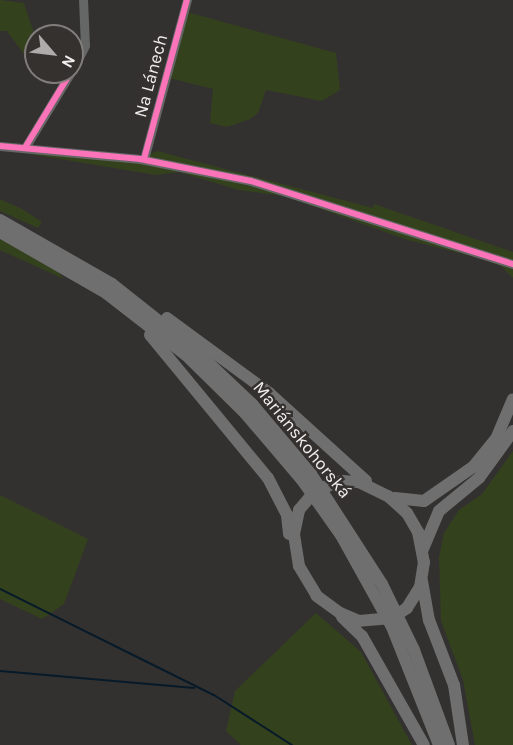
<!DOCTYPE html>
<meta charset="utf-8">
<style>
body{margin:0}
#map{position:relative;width:513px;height:745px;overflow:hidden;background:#333130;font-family:Karla,sans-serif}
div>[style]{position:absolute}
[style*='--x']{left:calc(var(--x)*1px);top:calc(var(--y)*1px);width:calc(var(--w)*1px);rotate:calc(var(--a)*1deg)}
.green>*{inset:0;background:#34411d}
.stream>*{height:2px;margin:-1px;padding:0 1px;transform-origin:1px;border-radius:1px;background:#071a29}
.minor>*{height:9px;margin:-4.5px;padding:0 4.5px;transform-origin:4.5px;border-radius:4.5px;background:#656666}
.major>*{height:12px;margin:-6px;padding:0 6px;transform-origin:6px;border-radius:6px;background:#6f6f6f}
.cycleway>*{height:6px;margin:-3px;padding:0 3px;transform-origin:3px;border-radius:3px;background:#fb73b8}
span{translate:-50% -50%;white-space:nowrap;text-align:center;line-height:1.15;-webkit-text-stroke:5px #34312f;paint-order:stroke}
.street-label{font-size:18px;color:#f1efed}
.north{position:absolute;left:24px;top:24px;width:60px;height:60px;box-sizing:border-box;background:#34312f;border:2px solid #807d7b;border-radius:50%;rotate:118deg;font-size:16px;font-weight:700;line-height:24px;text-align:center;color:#f1efed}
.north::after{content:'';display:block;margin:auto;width:21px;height:27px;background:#aeacab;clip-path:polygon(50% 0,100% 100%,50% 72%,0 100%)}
</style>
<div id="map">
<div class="green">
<i style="clip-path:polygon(0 0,24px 3px,34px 33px,28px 37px,26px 57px,7px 31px,0 31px)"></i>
<i style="clip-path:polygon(187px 12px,336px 53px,340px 90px,322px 101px,266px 90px,258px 113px,250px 119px,227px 127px,210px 123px,213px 89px,169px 78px)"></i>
<i style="clip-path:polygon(31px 147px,139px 159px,157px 151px,373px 208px,374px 204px,513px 252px,513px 278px,501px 266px,482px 259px,408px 240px,284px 196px,239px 190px,179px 172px,156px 175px,24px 153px)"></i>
<i style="clip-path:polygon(0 199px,22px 209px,42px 222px,38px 228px,0 211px)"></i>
<i style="clip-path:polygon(0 238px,55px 268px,64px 279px,0 250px)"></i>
<i style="clip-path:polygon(513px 451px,513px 745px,475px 745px,463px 680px,441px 621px,439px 557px,444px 533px,459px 510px,482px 494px)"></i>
<i style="clip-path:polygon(0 495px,88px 539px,64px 604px,42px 619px,0 599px)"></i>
<i style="clip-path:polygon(316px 613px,361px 652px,412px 745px,241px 745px,226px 731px,235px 691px)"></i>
</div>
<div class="stream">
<i style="--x:0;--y:589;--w:239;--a:26.4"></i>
<i style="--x:214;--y:695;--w:93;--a:32.7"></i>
<i style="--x:0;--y:671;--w:195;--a:5"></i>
</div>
<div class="minor">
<i style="--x:72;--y:71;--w:29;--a:-63"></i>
<i style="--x:85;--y:45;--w:45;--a:-92.5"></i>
<i style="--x:0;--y:146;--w:141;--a:5.3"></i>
<i style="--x:140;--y:159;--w:113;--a:11.2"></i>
<i style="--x:251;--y:181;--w:275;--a:17.6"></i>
<i style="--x:26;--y:146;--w:87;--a:-58.7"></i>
<i style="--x:144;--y:159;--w:165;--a:-74.9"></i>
</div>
<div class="major">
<i style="--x:0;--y:220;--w:129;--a:29.7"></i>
<i style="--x:112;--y:284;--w:103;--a:38.3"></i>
<i style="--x:193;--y:348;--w:83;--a:43.5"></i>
<i style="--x:253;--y:405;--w:90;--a:50"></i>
<i style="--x:311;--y:474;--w:131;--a:57.2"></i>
<i style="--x:382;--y:584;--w:73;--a:64.1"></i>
<i style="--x:414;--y:650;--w:101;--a:69.8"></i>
<i style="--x:0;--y:232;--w:122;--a:29.9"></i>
<i style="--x:106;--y:293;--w:101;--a:37.8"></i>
<i style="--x:186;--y:355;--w:83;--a:44.5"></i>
<i style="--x:245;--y:413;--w:88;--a:49.6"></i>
<i style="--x:302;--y:480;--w:67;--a:54.7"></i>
<i style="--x:341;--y:535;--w:105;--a:61"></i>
<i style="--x:392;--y:627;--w:127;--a:68.3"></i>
<i style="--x:167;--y:318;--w:127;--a:36.3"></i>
<i style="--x:269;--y:393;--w:131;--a:42.2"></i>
<i style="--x:150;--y:335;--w:185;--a:50.5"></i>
<i style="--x:268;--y:478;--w:42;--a:62.8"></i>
<i style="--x:287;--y:515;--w:19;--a:84"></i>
<i style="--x:342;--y:481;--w:17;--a:3"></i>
<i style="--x:359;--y:482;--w:32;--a:26"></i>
<i style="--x:388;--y:496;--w:25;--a:42"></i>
<i style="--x:407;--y:513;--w:22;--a:60"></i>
<i style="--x:418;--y:532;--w:31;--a:79"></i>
<i style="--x:424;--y:562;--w:25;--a:99"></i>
<i style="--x:420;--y:587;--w:25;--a:122"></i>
<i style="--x:407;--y:608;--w:18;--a:146"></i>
<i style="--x:392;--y:618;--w:33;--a:175"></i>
<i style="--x:359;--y:621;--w:21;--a:-157"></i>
<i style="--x:340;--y:613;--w:29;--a:-144"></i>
<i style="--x:317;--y:596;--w:35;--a:-121"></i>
<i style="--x:299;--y:566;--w:32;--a:-99"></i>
<i style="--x:294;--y:534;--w:25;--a:-78"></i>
<i style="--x:299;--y:510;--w:26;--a:-50"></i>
<i style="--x:316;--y:490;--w:28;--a:-19"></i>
<i style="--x:395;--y:498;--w:29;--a:6"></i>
<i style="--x:424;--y:501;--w:60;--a:-34.8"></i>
<i style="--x:473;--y:467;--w:36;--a:-51"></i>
<i style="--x:496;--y:439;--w:43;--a:-67"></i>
<i style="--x:423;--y:549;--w:41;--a:-67.2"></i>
<i style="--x:439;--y:511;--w:52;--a:-39.5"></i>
<i style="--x:479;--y:478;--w:58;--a:-54.1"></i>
<i style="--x:422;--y:581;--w:40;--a:80"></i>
<i style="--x:429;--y:620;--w:70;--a:69"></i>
<i style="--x:454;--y:685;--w:61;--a:81.5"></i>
<i style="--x:342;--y:617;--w:28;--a:44"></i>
<i style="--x:362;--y:636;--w:125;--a:60.4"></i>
</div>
<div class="cycleway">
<i style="--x:0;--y:146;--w:141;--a:5.3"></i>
<i style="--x:140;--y:159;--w:113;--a:11.2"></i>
<i style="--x:251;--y:181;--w:275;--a:17.6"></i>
<i style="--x:26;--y:146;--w:87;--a:-58.7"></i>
<i style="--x:144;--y:159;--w:165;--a:-74.9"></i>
</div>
<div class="street-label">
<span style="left:151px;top:76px;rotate:-75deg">Na Lánech</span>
<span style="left:302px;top:440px;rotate:51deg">Mariánskohorská</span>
</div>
<div class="north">N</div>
</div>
